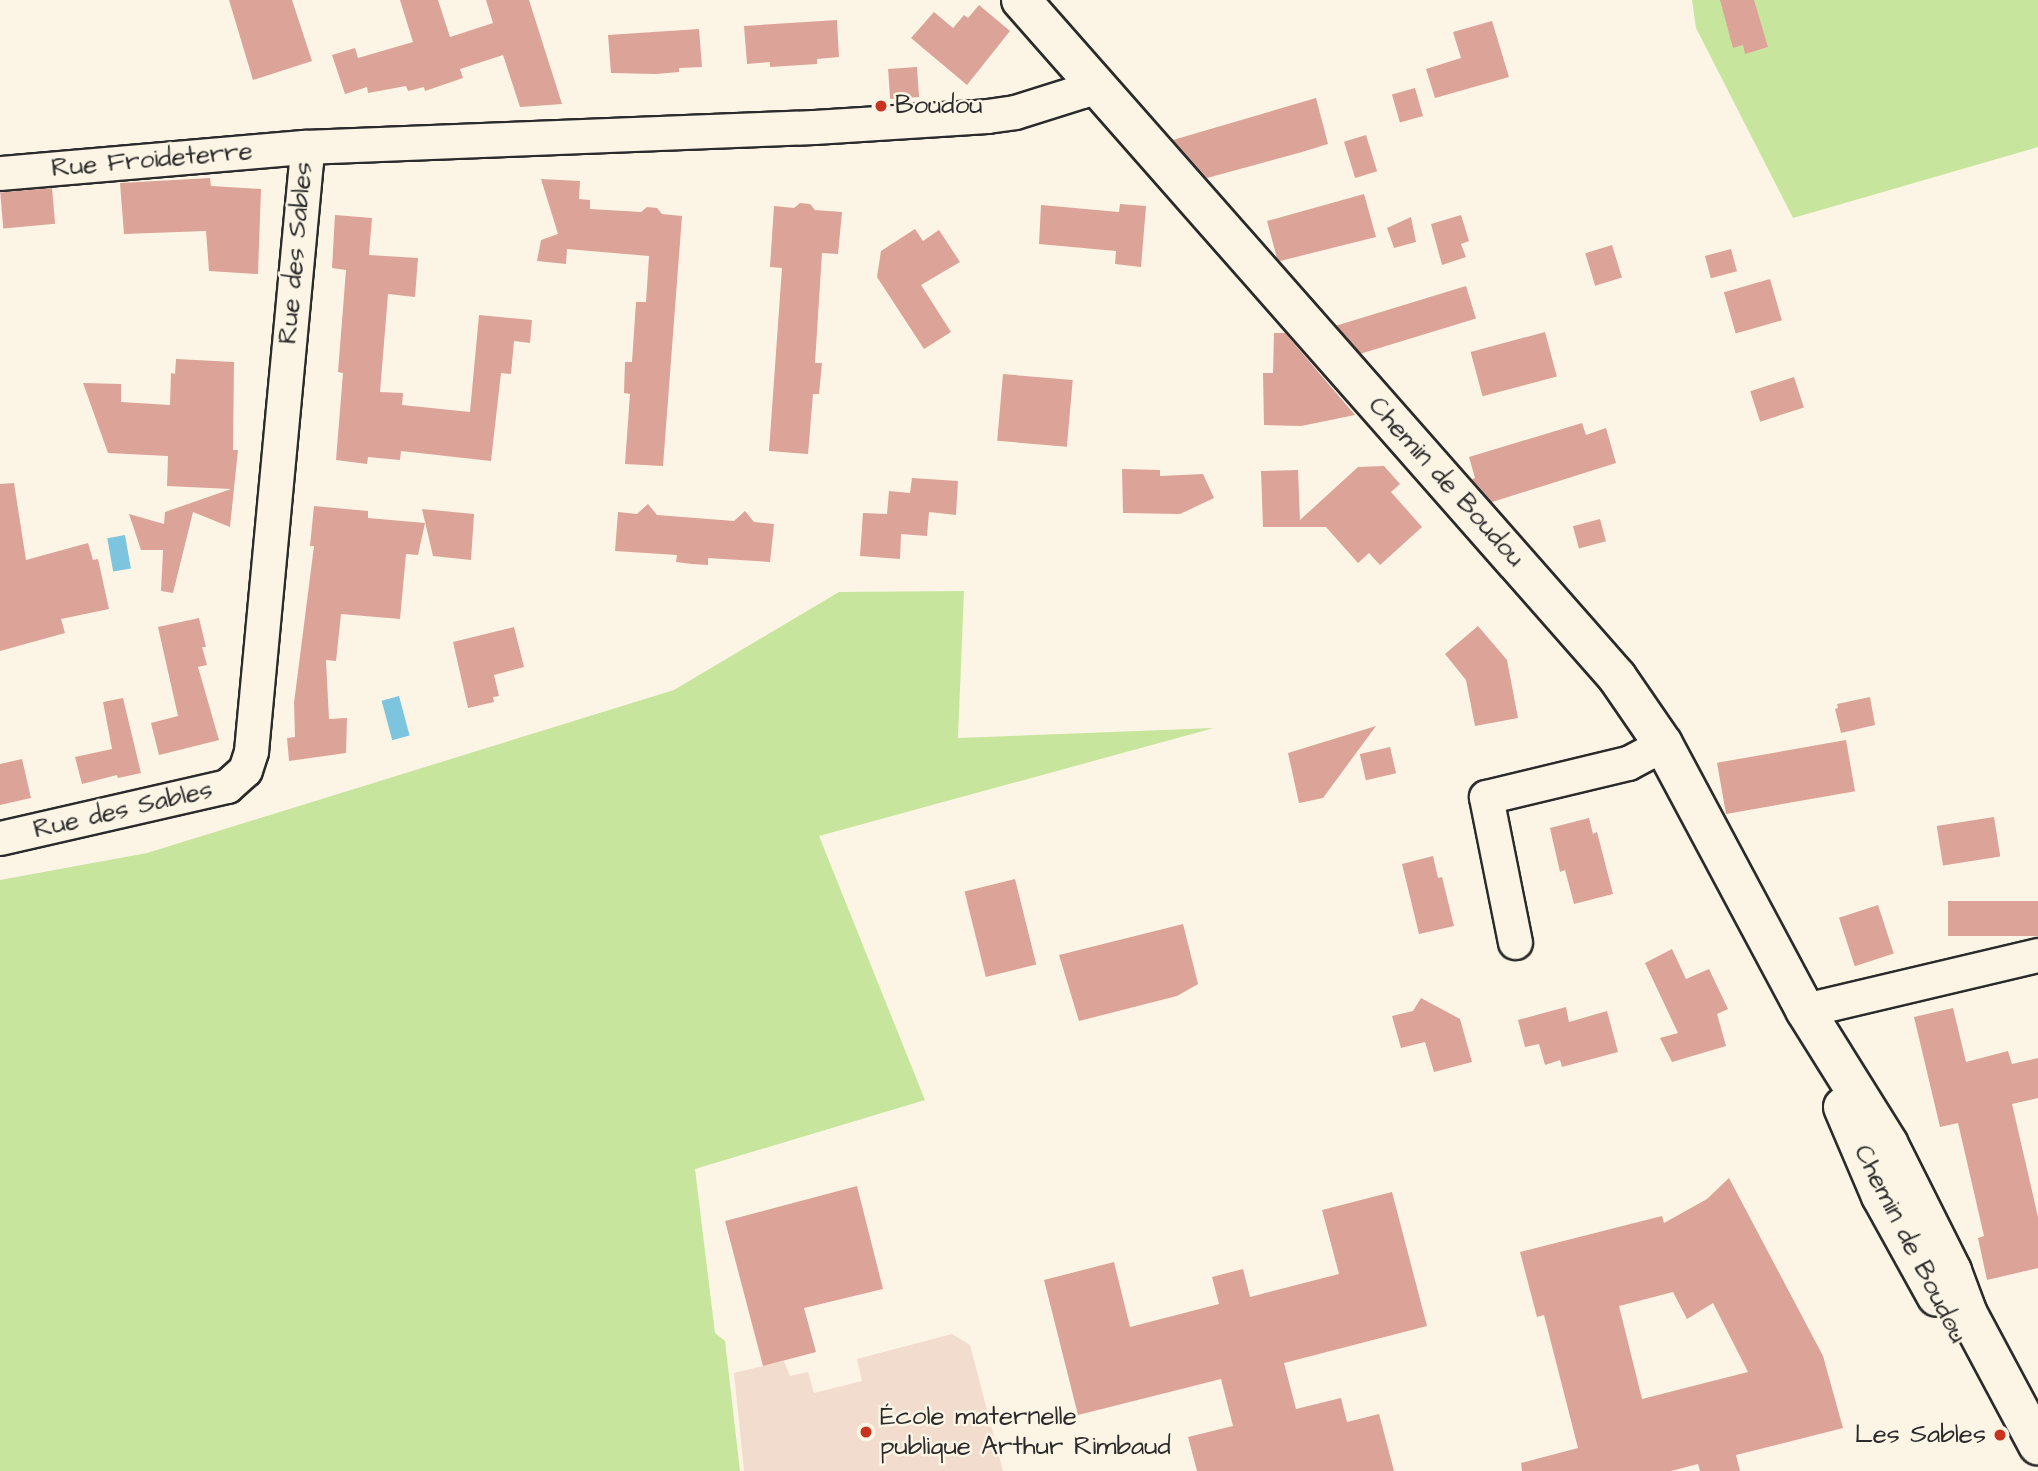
<!DOCTYPE html>
<meta charset="utf-8">
<style>
body{margin:0}
#map{position:relative;width:2038px;height:1471px;overflow:hidden;background:#fcf5e5;font-family:"Architects Daughter",sans-serif}
div>[style]{position:absolute}
[style*='--x']{left:calc(var(--x)*1px);top:calc(var(--y)*1px);width:calc(var(--w)*1px);rotate:calc(var(--a)*1deg)}
.built>*{inset:0;background:#f2dcce}
.green>*{inset:0;background:#c7e59d}
.water>*{inset:0;background:#7dc4de;transform-origin:0 0}
.building>*{inset:0;background:#dca398;transform-origin:0 0}
.roads{filter:drop-shadow(2px 0 #2b2b2b) drop-shadow(-2px 0 #2b2b2b) drop-shadow(0 2px #2b2b2b) drop-shadow(0 -2px #2b2b2b)}
.street>*{height:33px;margin:-16.5px;padding:0 16.5px;transform-origin:16.5px;border-radius:16.5px;background:#fcf5e5}
.secondary>*{height:38px;margin:-19px;padding:0 19px;transform-origin:19px;border-radius:19px;background:#fcf5e5}
.dots>*{width:19px;height:19px;translate:-50% -50%;box-sizing:border-box;border:4px solid #fcf5e5;border-radius:50%}
span{translate:-50% -50%;white-space:nowrap;text-align:center;line-height:1.15;-webkit-text-stroke:5px #fcf5e5;paint-order:stroke}
.poi-label{font-size:26px;color:#2b2b2b}
.left{translate:0 -50%;text-align:left}
.right{translate:-100% -50%;text-align:right}
.street-label{font-size:26px;color:#2b2b2b}
</style>
<div id="map">
<div class="built">
<i style="clip-path:polygon(952px 1334px,970px 1345px,1003px 1471px,744px 1471px,734px 1373px,784px 1361px,790px 1376px,808px 1372px,814px 1393px,862px 1381px,857px 1359px)"></i>
</div>
<div class="green">
<i style="clip-path:polygon(1692px 0,2038px 0,2038px 147px,1793px 218px,1696px 28px)"></i>
<i style="clip-path:polygon(964px 591px,958px 738px,1214px 728px,819px 836px,925px 1100px,695px 1169px,715px 1333px,725px 1341px,740px 1471px,0 1471px,0 880px,147px 853px,674px 690px,839px 592px)"></i>
</div>
<div class="water">
<i style="left:125px;top:535px;width:34px;height:18px;rotate:80deg"></i>
<i style="left:399px;top:696px;width:41px;height:18px;rotate:75deg"></i>
</div>
<div class="building">
<i style="clip-path:polygon(229px 0,292px 0,312px 61px,253px 80px)"></i>
<i style="clip-path:polygon(400px 0,438px 0,450px 37px,493px 23px,486px 0,529px 0,562px 104px,520px 107px,503px 55px,460px 69px,463px 78px,425px 91px,424px 87px,408px 91px,406px 86px,368px 93px,367px 87px,345px 94px,332px 55px,355px 48px,358px 58px,413px 42px)"></i>
<i style="clip-path:polygon(1720px 0,1754px 0,1768px 47px,1745px 54px,1743px 45px,1733px 48px)"></i>
<i style="clip-path:polygon(979px 5px,1010px 31px,967px 85px,911px 38px,934px 12px,953px 28px,964px 15px,968px 18px)"></i>
<i style="clip-path:polygon(837px 20px,839px 57px,817px 59px,817px 64px,770px 67px,770px 62px,747px 64px,744px 26px)"></i>
<i style="clip-path:polygon(1492px 21px,1509px 77px,1435px 98px,1426px 69px,1461px 58px,1453px 32px)"></i>
<i style="clip-path:polygon(699px 29px,702px 67px,679px 68px,679px 72px,656px 74px,611px 73px,608px 35px)"></i>
<i style="left:917px;top:67px;width:30px;height:29px;rotate:86deg"></i>
<i style="left:1415px;top:88px;width:29px;height:24px;rotate:74deg"></i>
<i style="clip-path:polygon(1316px 98px,1328px 144px,1302px 152px,1207px 178px,1173px 140px)"></i>
<i style="left:1366px;top:135px;width:38px;height:23px;rotate:73deg"></i>
<i style="clip-path:polygon(210px 178px,211px 186px,261px 189px,258px 274px,209px 271px,206px 231px,124px 234px,120px 183px)"></i>
<i style="clip-path:polygon(541px 179px,580px 181px,579px 199px,590px 200px,590px 209px,641px 212px,647px 207px,657px 208px,662px 214px,682px 216px,663px 466px,625px 464px,630px 394px,624px 393px,625px 362px,632px 362px,636px 302px,646px 302px,649px 256px,567px 249px,566px 264px,537px 261px,541px 240px,558px 234px)"></i>
<i style="left:52px;top:188px;width:36px;height:52px;rotate:85deg"></i>
<i style="clip-path:polygon(1364px 194px,1376px 237px,1280px 261px,1277px 258px,1267px 221px)"></i>
<i style="clip-path:polygon(800px 203px,810px 204px,815px 210px,842px 212px,838px 254px,822px 253px,815px 363px,822px 363px,819px 394px,813px 394px,808px 454px,769px 451px,782px 268px,770px 267px,774px 206px,794px 208px)"></i>
<i style="clip-path:polygon(1120px 204px,1146px 206px,1141px 267px,1115px 264px,1116px 251px,1039px 244px,1041px 205px,1119px 212px)"></i>
<i style="clip-path:polygon(335px 215px,372px 218px,369px 255px,418px 258px,415px 297px,388px 294px,380px 392px,403px 393px,402px 405px,470px 412px,479px 315px,532px 320px,530px 343px,514px 341px,511px 374px,501px 373px,491px 461px,401px 451px,400px 460px,368px 457px,367px 464px,336px 460px,343px 373px,338px 372px,346px 270px,332px 268px)"></i>
<i style="clip-path:polygon(1461px 215px,1469px 241px,1461px 244px,1466px 257px,1442px 265px,1431px 224px)"></i>
<i style="clip-path:polygon(1411px 217px,1416px 242px,1394px 248px,1387px 228px)"></i>
<i style="clip-path:polygon(915px 229px,923px 241px,939px 230px,960px 262px,921px 285px,951px 332px,924px 349px,877px 277px,881px 251px)"></i>
<i style="left:1612px;top:245px;width:34px;height:28px;rotate:73deg"></i>
<i style="left:1731px;top:249px;width:23px;height:27px;rotate:75deg"></i>
<i style="left:1770px;top:279px;width:43px;height:48px;rotate:74deg"></i>
<i style="left:1466px;top:286px;width:34px;height:136px;rotate:73deg"></i>
<i style="left:1545px;top:332px;width:46px;height:77px;rotate:75deg"></i>
<i style="clip-path:polygon(1274px 333px,1285px 333px,1355px 415px,1301px 426px,1264px 425px,1263px 373px,1273px 373px)"></i>
<i style="clip-path:polygon(176px 359px,234px 362px,233px 450px,238px 450px,230px 527px,193px 512px,173px 593px,161px 591px,163px 550px,141px 550px,129px 514px,164px 524px,165px 512px,231px 489px,167px 486px,168px 456px,108px 453px,83px 383px,121px 384px,121px 402px,170px 405px,171px 373px,175px 374px)"></i>
<i style="left:1003px;top:374px;width:70px;height:67px;rotate:5deg"></i>
<i style="left:1794px;top:377px;width:32px;height:46px;rotate:72deg"></i>
<i style="clip-path:polygon(1582px 423px,1586px 435px,1606px 428px,1616px 463px,1492px 502px,1472px 479px,1475px 478px,1469px 457px)"></i>
<i style="clip-path:polygon(1384px 466px,1400px 484px,1391px 492px,1422px 527px,1380px 565px,1369px 553px,1358px 563px,1326px 527px,1263px 527px,1261px 471px,1298px 470px,1300px 520px,1358px 467px)"></i>
<i style="clip-path:polygon(1122px 469px,1160px 470px,1160px 476px,1203px 474px,1214px 498px,1180px 514px,1123px 513px)"></i>
<i style="clip-path:polygon(912px 478px,958px 481px,956px 515px,929px 512px,927px 536px,901px 534px,900px 559px,860px 556px,863px 513px,887px 514px,889px 491px,910px 493px)"></i>
<i style="clip-path:polygon(14px 483px,26px 560px,88px 543px,93px 560px,98px 559px,109px 609px,61px 619px,65px 633px,0 651px,0 484px)"></i>
<i style="clip-path:polygon(648px 504px,657px 515px,734px 521px,745px 511px,754px 522px,774px 524px,770px 562px,708px 558px,708px 565px,692px 564px,676px 562px,677px 555px,615px 551px,618px 512px,637px 514px)"></i>
<i style="clip-path:polygon(314px 506px,368px 511px,368px 518px,425px 523px,418px 555px,406px 554px,400px 619px,341px 614px,336px 661px,326px 660px,329px 719px,347px 718px,346px 753px,289px 761px,287px 738px,295px 737px,294px 703px,314px 546px,310px 546px)"></i>
<i style="clip-path:polygon(422px 509px,474px 514px,471px 560px,433px 556px)"></i>
<i style="left:1600px;top:519px;width:23px;height:28px;rotate:75deg"></i>
<i style="clip-path:polygon(199px 618px,206px 647px,202px 647px,207px 665px,198px 667px,219px 740px,159px 755px,151px 723px,178px 716px,158px 627px)"></i>
<i style="clip-path:polygon(1478px 626px,1507px 660px,1518px 718px,1475px 726px,1466px 680px,1445px 654px)"></i>
<i style="clip-path:polygon(514px 627px,524px 667px,494px 675px,499px 696px,493px 697px,494px 702px,468px 708px,453px 642px)"></i>
<i style="clip-path:polygon(1870px 697px,1875px 725px,1841px 733px,1835px 709px,1838px 708px,1837px 704px)"></i>
<i style="clip-path:polygon(123px 698px,141px 773px,118px 778px,117px 775px,82px 784px,75px 757px,112px 749px,103px 702px)"></i>
<i style="clip-path:polygon(1376px 726px,1323px 798px,1299px 803px,1288px 753px)"></i>
<i style="left:1846px;top:740px;width:52px;height:131px;rotate:80deg"></i>
<i style="left:1390px;top:747px;width:27px;height:31px;rotate:77deg"></i>
<i style="clip-path:polygon(22px 759px,31px 798px,0 805px,0 764px)"></i>
<i style="left:1994px;top:817px;width:40px;height:58px;rotate:81deg"></i>
<i style="clip-path:polygon(1589px 818px,1593px 834px,1597px 832px,1613px 894px,1574px 904px,1565px 870px,1560px 872px,1550px 828px)"></i>
<i style="clip-path:polygon(1433px 856px,1438px 878px,1442px 877px,1454px 926px,1419px 934px,1402px 864px)"></i>
<i style="left:1015px;top:879px;width:88px;height:52px;rotate:76deg"></i>
<i style="left:2038px;top:901px;width:35px;height:90px;rotate:90deg"></i>
<i style="left:1878px;top:905px;width:51px;height:41px;rotate:72deg"></i>
<i style="clip-path:polygon(1183px 924px,1198px 984px,1177px 996px,1079px 1021px,1059px 955px)"></i>
<i style="clip-path:polygon(1672px 949px,1686px 979px,1709px 969px,1728px 1009px,1717px 1014px,1726px 1046px,1672px 1062px,1660px 1038px,1678px 1033px,1645px 963px)"></i>
<i style="clip-path:polygon(1421px 998px,1460px 1019px,1472px 1062px,1434px 1072px,1425px 1042px,1401px 1048px,1392px 1016px,1413px 1011px)"></i>
<i style="clip-path:polygon(1566px 1007px,1569px 1022px,1607px 1011px,1618px 1052px,1562px 1067px,1560px 1060px,1545px 1065px,1539px 1044px,1525px 1047px,1518px 1020px)"></i>
<i style="clip-path:polygon(1953px 1008px,1966px 1062px,2008px 1051px,2012px 1064px,2038px 1058px,2038px 1098px,2012px 1104px,2038px 1217px,2038px 1268px,1987px 1280px,1978px 1238px,1984px 1236px,1958px 1123px,1940px 1127px,1914px 1017px)"></i>
<i style="clip-path:polygon(evenodd,1729px 1178px,1823px 1356px,1843px 1428px,1736px 1455px,1740px 1471px,1700px 1471px,1698px 1464px,1671px 1471px,1522px 1471px,1521px 1463px,1578px 1448px,1544px 1315px,1537px 1317px,1520px 1252px,1662px 1216px,1664px 1223px,1707px 1199px,1729px 1178px,1673px 1292px,1687px 1319px,1713px 1303px,1748px 1372px,1642px 1399px,1619px 1306px,1673px 1292px)"></i>
<i style="clip-path:polygon(857px 1186px,883px 1289px,804px 1308px,816px 1352px,763px 1366px,725px 1221px)"></i>
<i style="clip-path:polygon(1392px 1192px,1427px 1326px,1284px 1363px,1296px 1409px,1341px 1398px,1347px 1422px,1379px 1414px,1394px 1471px,1197px 1471px,1188px 1437px,1233px 1426px,1221px 1379px,1078px 1415px,1044px 1280px,1114px 1262px,1130px 1327px,1219px 1304px,1212px 1277px,1243px 1269px,1250px 1297px,1339px 1274px,1322px 1210px)"></i>
</div>
<div class="roads">
<div class="street">
<i style="--x:0;--y:173;--w:305;--a:-4.9"></i>
<i style="--x:304;--y:147;--w:510;--a:-2.25"></i>
<i style="--x:814;--y:127;--w:173;--a:-3.6"></i>
<i style="--x:987;--y:116;--w:28;--a:-8"></i>
<i style="--x:1015;--y:112;--w:70;--a:-17.4"></i>
<i style="--x:1082;--y:91;--w:15;--a:-42"></i>
<i style="--x:0;--y:838;--w:233;--a:-12.9"></i>
<i style="--x:227;--y:786;--w:24;--a:-42"></i>
<i style="--x:245;--y:770;--w:20;--a:-72"></i>
<i style="--x:251;--y:751;--w:592;--a:-84.67"></i>
<i style="--x:306;--y:162;--w:15;--a:-98"></i>
<i style="--x:1515;--y:942;--w:148;--a:-101.3"></i>
<i style="--x:1486;--y:797;--w:146;--a:-13.5"></i>
<i style="--x:1628;--y:763;--w:40;--a:-28"></i>
<i style="--x:1805;--y:1010;--w:239;--a:-13.3"></i>
</div>
<div class="secondary">
<i style="--x:1021;--y:0;--w:902;--a:48.64"></i>
<i style="--x:1617;--y:677;--w:81;--a:55.5"></i>
<i style="--x:1663;--y:744;--w:302;--a:61.9"></i>
<i style="--x:1805;--y:1010;--w:157;--a:58"></i>
<i style="--x:1888;--y:1143;--w:143;--a:63.4"></i>
<i style="--x:1952;--y:1271;--w:46;--a:69.6"></i>
<i style="--x:1968;--y:1314;--w:149;--a:61.9"></i>
<i style="--x:1843;--y:1107;--w:97;--a:66.9"></i>
<i style="--x:1881;--y:1196;--w:115;--a:61"></i>
</div>
</div>
<div class="dots">
<i style="left:881px;top:106px;background:#c8321e"></i>
<i style="left:866px;top:1432px;background:#c8321e"></i>
<i style="left:2000px;top:1435px;background:#c8321e"></i>
</div>
<div class="poi-label">
<span class="left" style="left:895px;top:106px">Boudou</span>
<span class="left" style="left:880px;top:1432px">École maternelle<br>publique Arthur Rimbaud</span>
<span class="right" style="left:1986px;top:1435px">Les Sables</span>
</div>
<div class="street-label">
<span style="left:152px;top:160px;rotate:-5deg">Rue Froideterre</span>
<span style="left:296px;top:253px;rotate:-85deg">Rue des Sables</span>
<span style="left:1446px;top:482px;rotate:48deg">Chemin de Boudou</span>
<span style="left:123px;top:810px;rotate:-13deg">Rue des Sables</span>
<span style="left:1910px;top:1244px;rotate:63deg">Chemin de Boudou</span>
</div>
</div>
